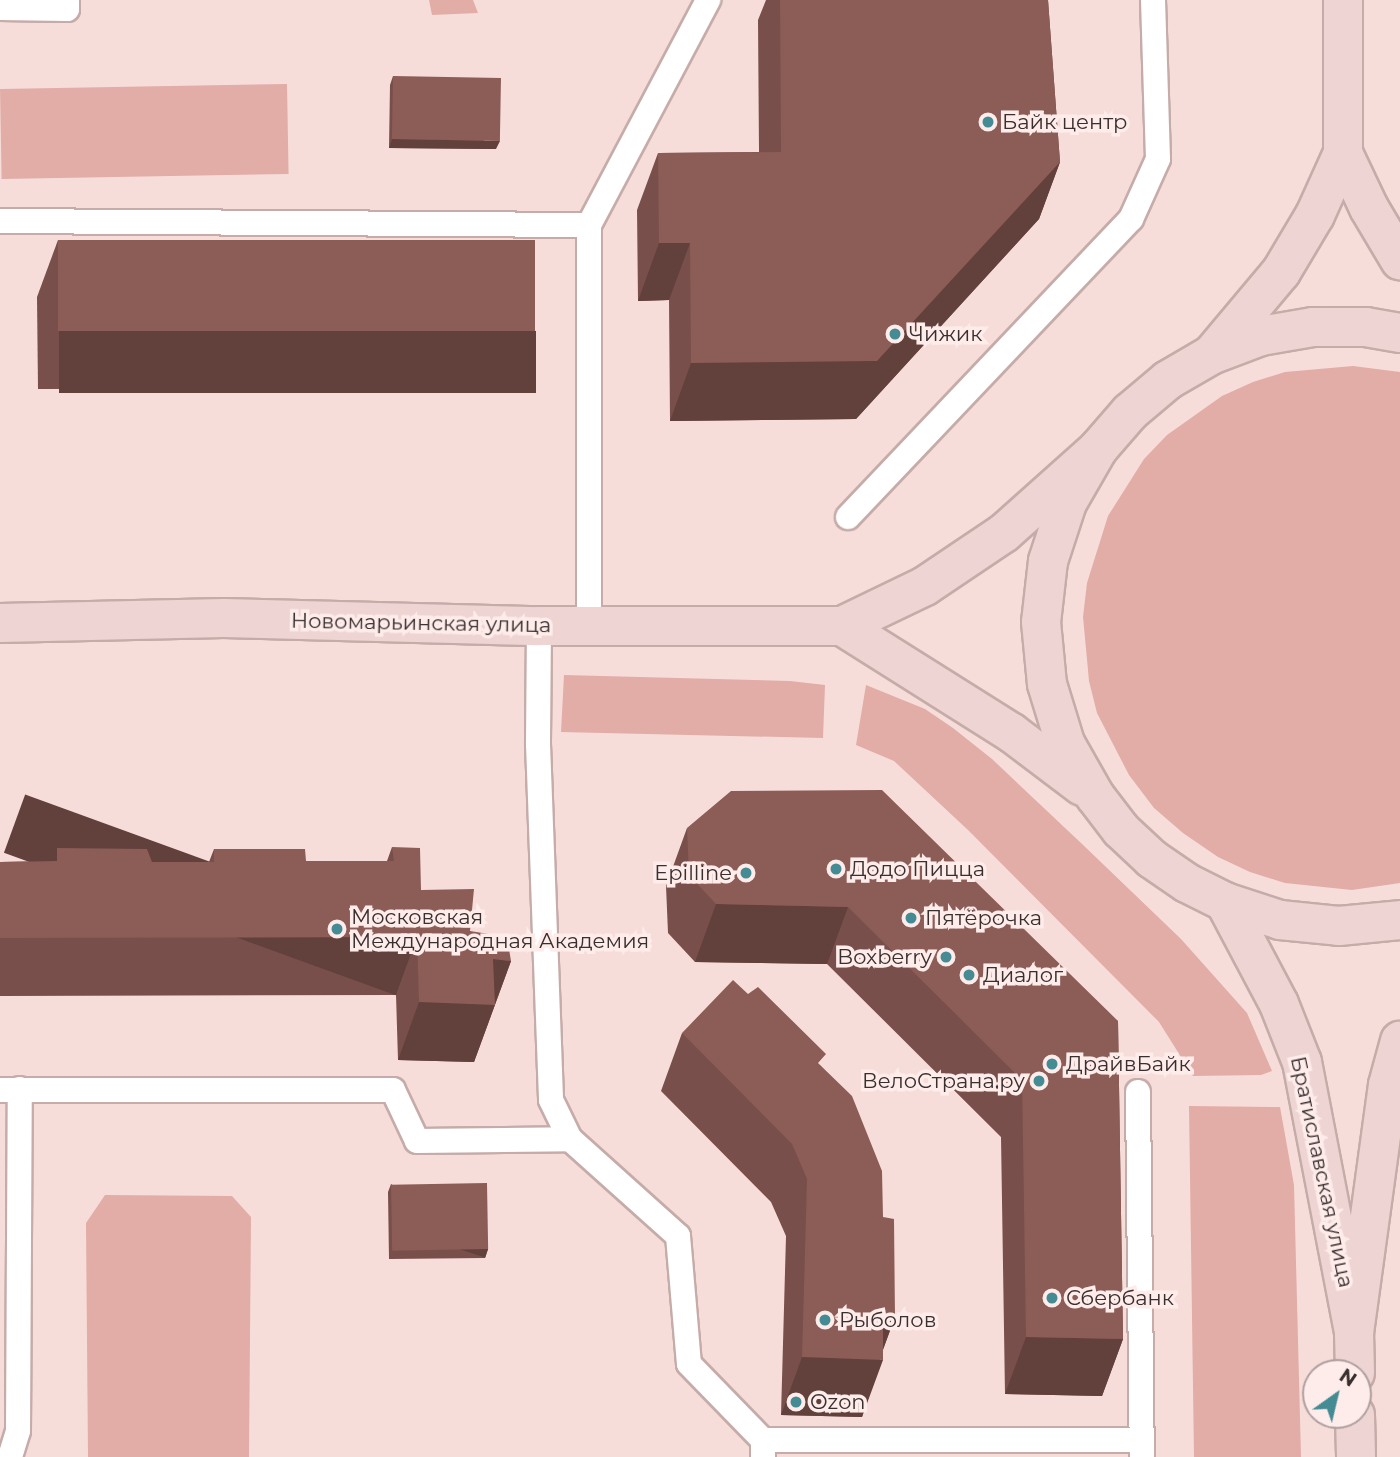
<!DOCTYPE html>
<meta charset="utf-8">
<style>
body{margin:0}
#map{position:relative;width:1400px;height:1457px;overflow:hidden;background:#f7ddd9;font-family:Montserrat,sans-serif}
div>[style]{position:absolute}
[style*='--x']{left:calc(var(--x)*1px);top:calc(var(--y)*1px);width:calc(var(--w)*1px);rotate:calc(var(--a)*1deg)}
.green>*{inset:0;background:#e1ada6;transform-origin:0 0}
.roads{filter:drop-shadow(2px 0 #c5aca9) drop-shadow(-2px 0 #c5aca9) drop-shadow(0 2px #c5aca9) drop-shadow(0 -2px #c5aca9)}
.lane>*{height:24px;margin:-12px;padding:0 12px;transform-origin:12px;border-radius:12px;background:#fff}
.secondary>*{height:38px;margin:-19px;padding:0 19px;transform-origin:19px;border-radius:19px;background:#eed5d3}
.wall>*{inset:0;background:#784f4a}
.shaded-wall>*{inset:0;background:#62403c;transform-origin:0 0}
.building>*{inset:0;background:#8c5c56;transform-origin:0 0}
.dots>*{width:19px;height:19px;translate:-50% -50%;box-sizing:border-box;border:4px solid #fdecea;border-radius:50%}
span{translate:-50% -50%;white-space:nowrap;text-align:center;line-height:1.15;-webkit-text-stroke:7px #fdecea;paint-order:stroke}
.poi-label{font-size:21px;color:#392f2e}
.left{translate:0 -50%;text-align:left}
.right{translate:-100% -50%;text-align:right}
.street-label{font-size:21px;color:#392f2e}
.north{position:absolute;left:1302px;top:1359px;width:70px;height:70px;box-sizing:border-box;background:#fdecea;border:2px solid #afa09f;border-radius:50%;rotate:34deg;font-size:19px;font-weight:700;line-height:28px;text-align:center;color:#392f2e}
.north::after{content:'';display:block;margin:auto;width:24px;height:32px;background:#448b94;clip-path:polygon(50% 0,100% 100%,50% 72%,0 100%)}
</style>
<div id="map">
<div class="green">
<i style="clip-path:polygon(429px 0,473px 0,478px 13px,432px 15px)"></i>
<i style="left:287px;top:84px;width:90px;height:287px;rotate:89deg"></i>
<i style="clip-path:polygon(1353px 366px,1400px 372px,1400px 883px,1352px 890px,1285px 883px,1250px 872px,1218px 857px,1183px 833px,1154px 808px,1129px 775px,1097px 713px,1089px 681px,1083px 617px,1087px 583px,1108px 516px,1144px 459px,1167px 435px,1222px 396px,1253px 382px,1285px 372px)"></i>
<i style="clip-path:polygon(564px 675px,790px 681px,825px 685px,823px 738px,561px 732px)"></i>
<i style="clip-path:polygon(866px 685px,925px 709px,953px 728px,992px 759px,1081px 843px,1181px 939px,1247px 1013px,1272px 1071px,1261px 1075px,1193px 1076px,1159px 1022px,968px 830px,894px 761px,856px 745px)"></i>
<i style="clip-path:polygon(1189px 1106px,1280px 1107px,1294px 1185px,1301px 1457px,1194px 1457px)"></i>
<i style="clip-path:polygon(105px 1195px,232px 1196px,251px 1217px,249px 1457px,88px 1457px,86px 1223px)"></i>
</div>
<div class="roads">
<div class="lane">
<i style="--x:0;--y:8;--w:67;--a:0.9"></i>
<i style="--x:67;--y:9;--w:9;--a:-90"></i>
<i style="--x:0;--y:221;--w:589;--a:0.39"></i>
<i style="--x:589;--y:225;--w:255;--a:-62.1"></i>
<i style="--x:848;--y:517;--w:411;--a:-46.5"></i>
<i style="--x:1131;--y:219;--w:66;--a:-65.8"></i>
<i style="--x:1158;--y:159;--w:159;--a:-91.8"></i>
<i style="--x:539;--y:626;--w:118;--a:90.5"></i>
<i style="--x:538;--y:744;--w:356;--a:87.9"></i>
<i style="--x:551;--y:1100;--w:43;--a:64"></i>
<i style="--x:570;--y:1139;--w:145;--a:41.9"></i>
<i style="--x:678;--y:1236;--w:128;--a:85.1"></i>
<i style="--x:689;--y:1364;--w:106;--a:45.8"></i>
<i style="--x:763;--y:1440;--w:17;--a:90"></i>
<i style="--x:589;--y:627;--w:402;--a:-90"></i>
<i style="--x:0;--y:1090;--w:393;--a:0"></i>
<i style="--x:393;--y:1090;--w:56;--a:64.8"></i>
<i style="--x:417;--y:1141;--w:153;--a:-0.7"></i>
<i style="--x:1138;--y:1092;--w:364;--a:89.4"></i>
<i style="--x:763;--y:1440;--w:379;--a:0"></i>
<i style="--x:10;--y:1457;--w:27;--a:-73"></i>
<i style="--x:18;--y:1431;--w:342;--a:-89.7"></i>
</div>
<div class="secondary">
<i style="--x:1343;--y:0;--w:153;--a:90"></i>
<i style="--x:1343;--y:153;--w:61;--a:64.7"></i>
<i style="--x:1369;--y:208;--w:61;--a:59.2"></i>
<i style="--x:1400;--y:333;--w:35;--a:-170"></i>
<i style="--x:1366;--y:327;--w:53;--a:180"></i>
<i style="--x:1313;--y:327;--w:53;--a:170.2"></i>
<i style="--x:1261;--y:336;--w:53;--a:159.2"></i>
<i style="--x:1211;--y:355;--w:50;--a:149.8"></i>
<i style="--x:1168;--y:380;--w:50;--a:139.9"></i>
<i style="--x:1130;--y:412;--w:49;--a:130.9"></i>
<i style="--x:1098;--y:449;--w:62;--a:119.9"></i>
<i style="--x:1067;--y:503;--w:61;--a:108.1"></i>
<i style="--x:1048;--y:561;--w:61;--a:96.5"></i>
<i style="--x:1041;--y:622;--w:62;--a:84.5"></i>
<i style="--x:1047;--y:684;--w:62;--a:73"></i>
<i style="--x:1065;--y:743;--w:61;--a:60.5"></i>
<i style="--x:1095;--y:796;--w:43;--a:52.6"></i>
<i style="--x:1121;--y:830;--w:42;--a:43.1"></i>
<i style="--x:1152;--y:859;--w:42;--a:34.4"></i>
<i style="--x:1187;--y:883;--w:42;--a:26.6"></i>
<i style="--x:1225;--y:902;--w:58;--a:18.1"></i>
<i style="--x:1280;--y:920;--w:59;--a:5.8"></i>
<i style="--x:1339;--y:926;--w:61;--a:-5.6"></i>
<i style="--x:1213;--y:353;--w:106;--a:-50"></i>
<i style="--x:1281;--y:272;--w:66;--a:-59.2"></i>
<i style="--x:1315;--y:215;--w:68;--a:-65.7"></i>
<i style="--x:0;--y:623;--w:224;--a:-1.3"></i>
<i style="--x:224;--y:618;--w:315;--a:1.5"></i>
<i style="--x:539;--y:626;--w:303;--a:0"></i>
<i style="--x:842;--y:626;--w:92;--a:-25.7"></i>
<i style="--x:925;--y:586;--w:95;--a:-33.9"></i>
<i style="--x:1004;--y:533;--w:126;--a:-41.8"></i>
<i style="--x:842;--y:626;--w:201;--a:32.2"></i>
<i style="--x:1012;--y:733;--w:88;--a:37.1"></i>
<i style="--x:1225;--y:902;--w:115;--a:62.1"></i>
<i style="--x:1279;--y:1004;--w:62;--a:68.4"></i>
<i style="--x:1302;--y:1062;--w:276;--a:79.1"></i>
<i style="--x:1355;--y:1373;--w:40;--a:-91.4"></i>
<i style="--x:1354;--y:1333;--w:250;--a:-82.2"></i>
<i style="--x:1388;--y:1085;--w:46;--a:-74.7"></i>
<i style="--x:1355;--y:1415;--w:42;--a:88.6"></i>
</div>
</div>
<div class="wall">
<i style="clip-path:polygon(766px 0,1048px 0,1060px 162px,1039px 219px,856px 419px,670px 421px,669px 300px,638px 301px,637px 210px,658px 153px,759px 152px,758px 20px)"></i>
<i style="clip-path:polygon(393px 76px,496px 149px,389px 148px,390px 85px)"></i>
<i style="clip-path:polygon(58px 240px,536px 331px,515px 388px,38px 389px,37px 297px)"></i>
<i style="clip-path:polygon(687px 828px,1118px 1021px,1123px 1339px,1102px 1396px,1005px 1394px,1001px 1137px,827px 964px,695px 962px,668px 933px,666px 886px)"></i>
<i style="clip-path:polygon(392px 847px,421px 890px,470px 931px,511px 961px,474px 1062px,398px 1060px,396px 995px,0 996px,0 862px,52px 861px,57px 848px,152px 862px,209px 862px,214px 849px,306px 861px,387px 861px)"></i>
<i style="clip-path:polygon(682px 1033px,821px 1066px,883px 1217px,895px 1317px,883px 1350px,862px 1417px,781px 1415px,786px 1236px,771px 1202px,661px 1091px)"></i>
<i style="clip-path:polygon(391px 1184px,488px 1249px,485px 1258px,389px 1259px,388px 1192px)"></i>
</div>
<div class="shaded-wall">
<i style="clip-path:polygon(392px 139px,500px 141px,496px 149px,389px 148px)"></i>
<i style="clip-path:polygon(1060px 162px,1039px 219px,856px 419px,670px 421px,691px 363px)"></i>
<i style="clip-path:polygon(659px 243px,690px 243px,669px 300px,638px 301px)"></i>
<i style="left:59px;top:331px;width:477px;height:62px"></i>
<i style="clip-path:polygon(716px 904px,848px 907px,827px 964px,695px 962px)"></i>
<i style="left:417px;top:937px;width:62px;height:417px;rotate:110deg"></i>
<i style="clip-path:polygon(493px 959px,511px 961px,474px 1062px,398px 1060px,419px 1002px)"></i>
<i style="left:488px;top:1249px;width:9px;height:96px;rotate:108deg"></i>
<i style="clip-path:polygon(883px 1317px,895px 1317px,879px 1360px,883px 1360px,862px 1417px,781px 1415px,802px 1357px)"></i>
<i style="clip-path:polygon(1026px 1337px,1123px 1339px,1102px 1396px,1005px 1394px)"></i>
</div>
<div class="building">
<i style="clip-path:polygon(780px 0,1048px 0,1060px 162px,877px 361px,691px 363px,690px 243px,659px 243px,658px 153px,781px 152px)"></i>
<i style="left:393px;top:76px;width:108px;height:63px;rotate:1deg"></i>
<i style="left:58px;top:240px;width:477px;height:91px"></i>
<i style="clip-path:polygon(882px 790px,1118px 1021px,1123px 1339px,1026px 1337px,1022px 1080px,848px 907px,716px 904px,689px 875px,687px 828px,731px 791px)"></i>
<i style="clip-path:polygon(392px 847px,420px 848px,421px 890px,474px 889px,470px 931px,507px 937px,511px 961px,493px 959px,495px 1005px,419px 1002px,417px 937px,0 938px,0 862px,57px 861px,57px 848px,147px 849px,152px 862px,214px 862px,214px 849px,305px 849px,306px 861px,394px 861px)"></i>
<i style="clip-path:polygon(733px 980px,748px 994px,758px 987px,826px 1054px,818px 1063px,852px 1096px,882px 1171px,883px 1217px,894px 1219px,895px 1317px,883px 1317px,883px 1360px,802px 1357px,807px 1179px,792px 1144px,682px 1033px)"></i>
<i style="left:487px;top:1183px;width:66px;height:96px;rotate:89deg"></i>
</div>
<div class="dots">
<i style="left:988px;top:122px;background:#448b94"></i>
<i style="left:895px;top:334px;background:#448b94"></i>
<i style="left:836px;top:869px;background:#448b94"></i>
<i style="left:746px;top:873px;background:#448b94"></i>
<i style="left:911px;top:918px;background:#448b94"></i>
<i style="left:337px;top:929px;background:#448b94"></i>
<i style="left:946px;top:957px;background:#448b94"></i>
<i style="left:969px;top:975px;background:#448b94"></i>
<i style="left:1052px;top:1064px;background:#448b94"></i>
<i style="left:1039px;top:1081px;background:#448b94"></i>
<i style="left:1052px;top:1298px;background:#448b94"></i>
<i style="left:825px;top:1320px;background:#448b94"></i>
<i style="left:796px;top:1402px;background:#448b94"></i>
</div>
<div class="poi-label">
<span class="left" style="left:1002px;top:122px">Байк центр</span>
<span class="left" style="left:909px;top:334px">Чижик</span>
<span class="left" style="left:850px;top:869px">Додо Пицца</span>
<span class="right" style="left:732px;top:873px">Epilline</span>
<span class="left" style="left:351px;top:929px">Московская<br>Международная Академия</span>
<span class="left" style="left:925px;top:918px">Пятёрочка</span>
<span class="right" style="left:932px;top:957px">Boxberry</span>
<span class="left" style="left:983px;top:975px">Диалог</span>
<span class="left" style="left:1066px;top:1064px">ДрайвБайк</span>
<span class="right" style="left:1025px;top:1081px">ВелоСтрана.ру</span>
<span class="left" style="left:1066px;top:1298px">Сбербанк</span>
<span class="left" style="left:839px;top:1320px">Рыболов</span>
<span class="left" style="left:810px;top:1402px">Ozon</span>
</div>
<div class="street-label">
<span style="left:421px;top:623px;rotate:1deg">Новомарьинская улица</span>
<span style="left:1322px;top:1172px;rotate:78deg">Братиславская улица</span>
</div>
<div class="north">N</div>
</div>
